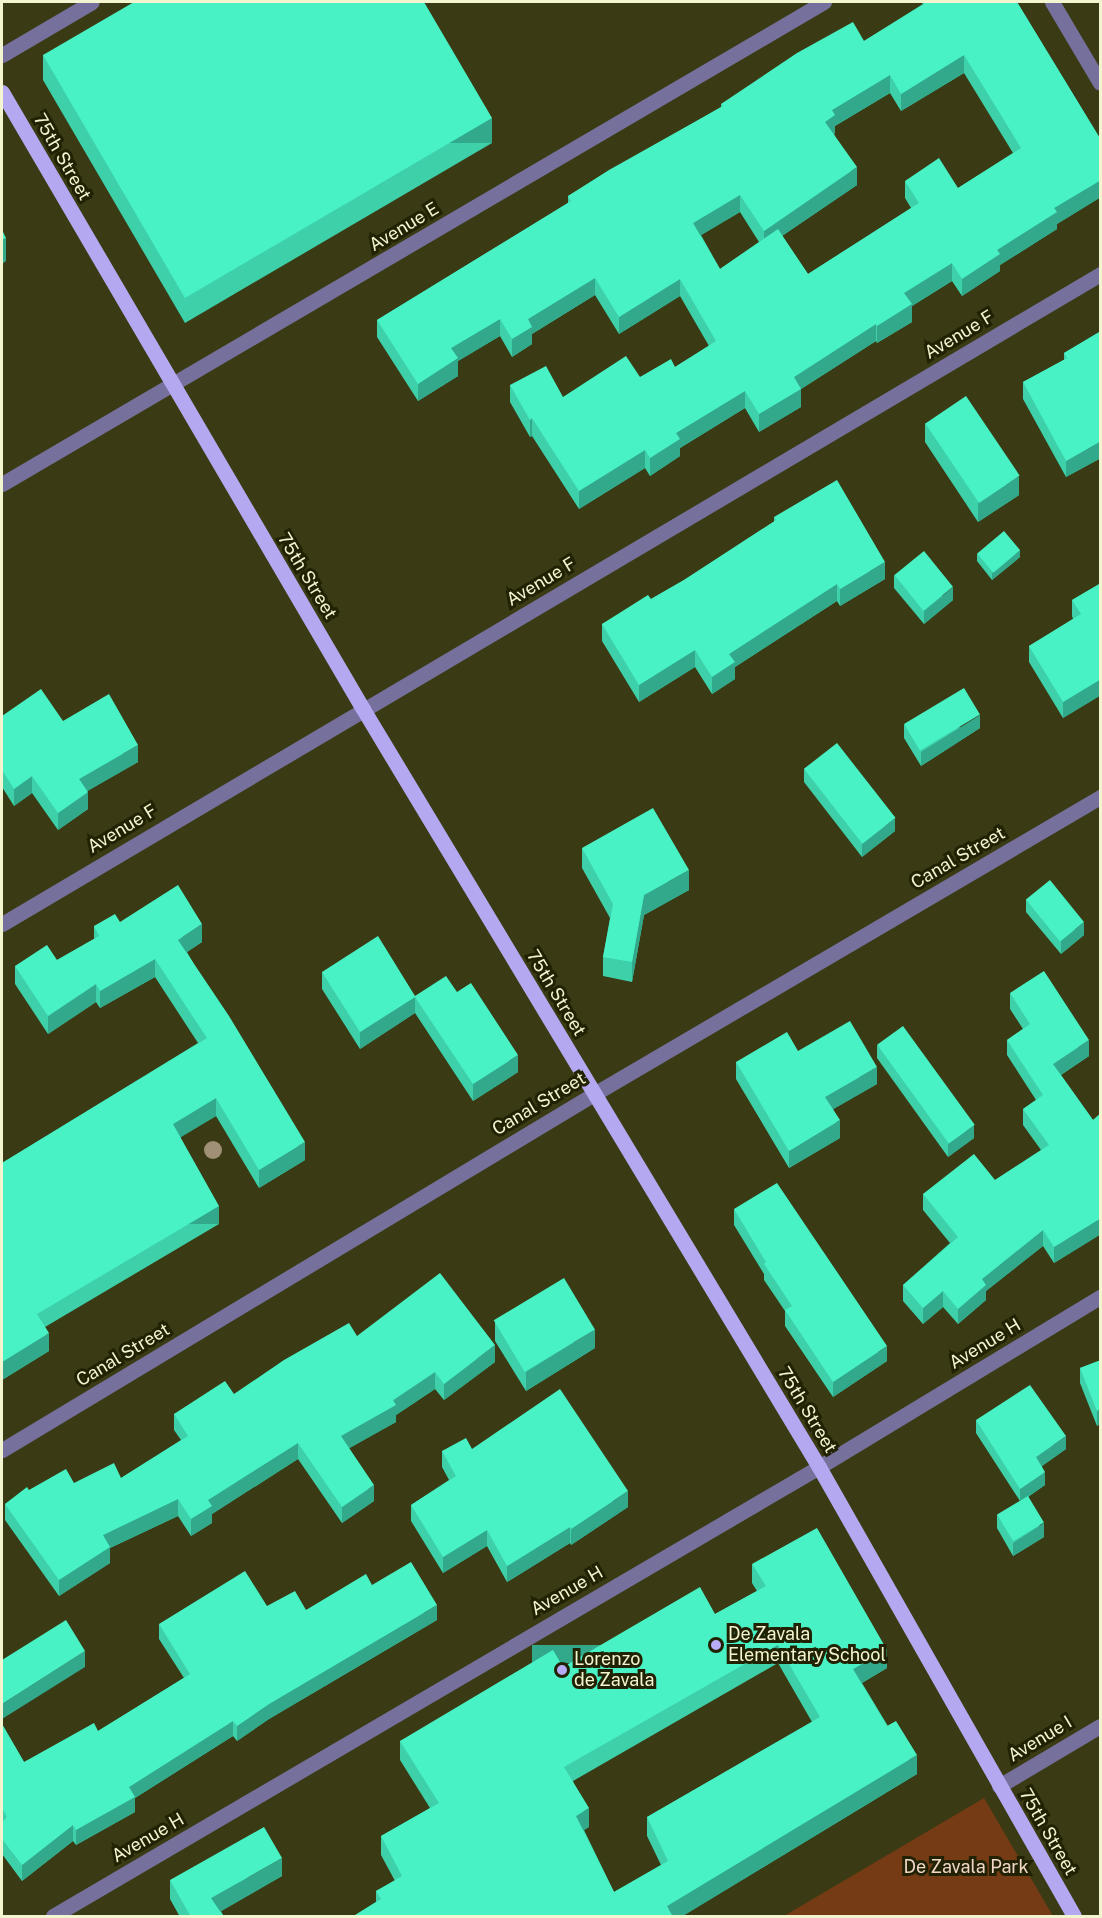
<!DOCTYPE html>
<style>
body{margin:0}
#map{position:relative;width:1102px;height:1918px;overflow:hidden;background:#3a3b14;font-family:"Public Sans",sans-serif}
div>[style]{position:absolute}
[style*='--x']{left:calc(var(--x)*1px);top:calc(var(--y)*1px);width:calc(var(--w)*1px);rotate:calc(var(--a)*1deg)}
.green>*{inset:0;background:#743b15}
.minor>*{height:15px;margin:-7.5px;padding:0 7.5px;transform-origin:7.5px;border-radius:7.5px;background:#76709c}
.major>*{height:15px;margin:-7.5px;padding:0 7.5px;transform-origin:7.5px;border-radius:7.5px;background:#b4a8f1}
.trees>*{width:18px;height:18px;margin:-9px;border-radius:50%;background:#9f9076}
.wall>*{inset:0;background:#3ed0a9}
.shaded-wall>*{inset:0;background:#32a98a;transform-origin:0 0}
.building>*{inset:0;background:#48f2c5;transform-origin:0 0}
.dots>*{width:16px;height:16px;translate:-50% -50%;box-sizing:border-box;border:3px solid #212203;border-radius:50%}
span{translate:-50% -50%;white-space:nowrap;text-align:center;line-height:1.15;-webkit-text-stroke:6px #212203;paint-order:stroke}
.street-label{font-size:18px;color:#f2f5d0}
.poi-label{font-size:18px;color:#f2f5d0}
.left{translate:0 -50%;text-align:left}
.park-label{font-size:18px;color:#f1d6c7}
.frame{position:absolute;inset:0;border:3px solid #f2f5d0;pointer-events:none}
</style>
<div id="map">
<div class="green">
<i style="clip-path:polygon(984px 1798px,1053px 1916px,784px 1916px)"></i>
</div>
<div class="minor">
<i style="--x:1052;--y:2;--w:94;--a:59.3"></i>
<i style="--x:2;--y:55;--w:104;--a:-30.5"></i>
<i style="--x:2;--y:484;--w:953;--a:-30.39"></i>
<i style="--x:2;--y:924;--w:1276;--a:-30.62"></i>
<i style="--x:2;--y:1450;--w:691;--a:-31.02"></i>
<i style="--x:594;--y:1094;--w:587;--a:-30.41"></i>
<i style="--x:999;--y:1786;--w:117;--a:-30.7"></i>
<i style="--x:53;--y:1916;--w:888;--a:-30.38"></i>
<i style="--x:819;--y:1467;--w:328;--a:-31.2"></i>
</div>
<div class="major">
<i style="--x:2;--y:92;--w:715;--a:59.67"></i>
<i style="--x:363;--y:709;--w:885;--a:58.97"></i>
<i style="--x:819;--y:1467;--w:516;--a:60.41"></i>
</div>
<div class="trees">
<i style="left:213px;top:1150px"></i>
</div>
<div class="wall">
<i style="clip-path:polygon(evenodd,921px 2px,1017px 2px,1101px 140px,1101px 197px,1057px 224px,1057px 229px,1000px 265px,1000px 271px,962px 296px,952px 281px,912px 306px,912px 322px,877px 343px,876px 341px,801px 389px,801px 407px,759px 432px,745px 408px,680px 448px,680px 456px,650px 476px,645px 468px,579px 509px,532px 436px,530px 437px,510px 402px,510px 385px,563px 397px,640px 377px,675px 367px,709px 346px,680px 296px,619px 334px,595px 295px,532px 334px,532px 344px,512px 357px,500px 336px,458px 361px,458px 376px,418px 401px,377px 337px,377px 320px,568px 203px,568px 196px,721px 107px,721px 104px,864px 41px,923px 4px,921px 2px,964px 73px,1013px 153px,958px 188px,905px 181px,905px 198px,911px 208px,808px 274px,782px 236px,857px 185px,834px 134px,835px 133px,835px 126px,890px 93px,901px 111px,964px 73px,921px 2px,740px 212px,759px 242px,720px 269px,701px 235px,740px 212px)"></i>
<i style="clip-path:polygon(43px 55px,492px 143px,185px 323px,43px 80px)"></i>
<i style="clip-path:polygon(1101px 331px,1101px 458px,1066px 477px,1023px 399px,1023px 382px,1064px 360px,1064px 353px)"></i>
<i style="clip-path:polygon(925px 423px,1019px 495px,978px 522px,925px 442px)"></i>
<i style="clip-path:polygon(774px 517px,885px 579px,840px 606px,837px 601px,735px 667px,735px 679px,712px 694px,695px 667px,639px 702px,602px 641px,602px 624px,651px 599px,684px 580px,774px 522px)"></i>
<i style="clip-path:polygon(977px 554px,1020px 557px,992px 580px,977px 561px)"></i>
<i style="clip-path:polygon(894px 575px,953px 600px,924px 624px,894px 588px)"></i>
<i style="clip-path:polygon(1101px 583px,1101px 695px,1063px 718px,1029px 662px,1029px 646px,1073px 619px,1072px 616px,1072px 600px)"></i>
<i style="clip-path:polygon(2px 716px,63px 721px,138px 762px,87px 791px,88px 809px,58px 830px,32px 793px,14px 806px,2px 787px)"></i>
<i style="clip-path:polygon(904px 725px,980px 728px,921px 766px,904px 738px)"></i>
<i style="clip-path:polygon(804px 769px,895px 831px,862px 857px,804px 782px)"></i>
<i style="clip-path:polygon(582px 848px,689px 890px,644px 915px,632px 982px,603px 976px,603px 957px,610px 918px,582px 868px)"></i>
<i style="clip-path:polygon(1026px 899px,1084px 935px,1061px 954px,1026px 912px)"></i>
<i style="clip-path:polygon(120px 922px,202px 942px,187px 952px,305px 1160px,259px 1188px,216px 1116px,180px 1137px,219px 1224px,45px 1327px,49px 1351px,2px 1380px,2px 1163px,198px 1043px,155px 977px,100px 1008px,96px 1002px,48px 1034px,15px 984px,15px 966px,57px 960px,94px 939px,94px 926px)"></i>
<i style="clip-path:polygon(322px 972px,415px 996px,457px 992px,518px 1072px,473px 1101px,415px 1013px,360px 1049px,322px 989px)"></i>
<i style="clip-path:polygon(1010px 993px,1089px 1056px,1061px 1075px,1093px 1120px,1101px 1113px,1101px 1234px,1054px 1263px,1043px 1246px,986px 1291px,986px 1300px,958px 1324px,943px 1307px,923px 1324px,903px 1301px,903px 1285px,950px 1243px,923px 1210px,923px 1194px,995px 1180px,1041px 1150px,1023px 1125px,1023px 1109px,1036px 1100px,1007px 1055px,1007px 1040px,1023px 1029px,1010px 1009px)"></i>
<i style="clip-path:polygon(877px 1045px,974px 1138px,948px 1157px,877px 1058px)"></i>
<i style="clip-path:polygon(798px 1051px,877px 1084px,833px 1109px,840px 1138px,789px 1168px,736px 1079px,736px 1062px)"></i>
<i style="clip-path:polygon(734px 1209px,887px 1361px,833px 1397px,785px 1326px,785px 1311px,764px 1280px,764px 1274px,734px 1225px)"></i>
<i style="clip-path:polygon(495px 1322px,595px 1348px,526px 1391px,495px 1341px)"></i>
<i style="clip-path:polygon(357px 1336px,495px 1362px,444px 1400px,435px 1389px,396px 1415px,396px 1422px,349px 1448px,374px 1501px,342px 1523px,298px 1459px,212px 1514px,212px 1523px,191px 1536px,178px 1516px,110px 1548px,110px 1563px,59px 1596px,5px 1520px,5px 1504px,29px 1490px,74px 1483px,121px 1478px,181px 1440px,174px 1430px,174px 1414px,234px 1394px)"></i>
<i style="clip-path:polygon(1101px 1360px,1101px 1423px,1097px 1426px,1080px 1383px,1080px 1368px)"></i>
<i style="clip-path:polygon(976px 1420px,1066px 1449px,1042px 1466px,1045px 1485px,1028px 1497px,1044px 1537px,1013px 1556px,997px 1528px,997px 1515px,1020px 1501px,976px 1433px)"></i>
<i style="clip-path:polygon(472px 1449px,628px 1507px,571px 1545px,570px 1543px,507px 1582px,487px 1546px,443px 1573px,411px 1521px,411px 1505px,449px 1480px,442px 1467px,442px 1451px)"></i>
<i style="clip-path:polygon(evenodd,752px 1564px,887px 1668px,862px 1683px,917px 1774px,681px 1917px,352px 1917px,376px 1902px,376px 1891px,395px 1881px,381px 1855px,381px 1836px,430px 1808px,400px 1760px,400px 1741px,563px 1667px,715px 1614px,757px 1591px,752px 1583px,752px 1564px,778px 1663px,812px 1722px,647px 1817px,647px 1836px,661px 1865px,614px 1892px,584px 1830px,589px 1827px,573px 1781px,778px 1663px)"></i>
<i style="clip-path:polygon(372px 1585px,437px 1620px,269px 1719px,237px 1741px,233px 1736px,135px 1798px,135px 1812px,76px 1845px,73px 1841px,22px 1881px,2px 1854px,2px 1724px,24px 1762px,98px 1731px,184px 1678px,159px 1639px,159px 1624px,267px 1606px,306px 1610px)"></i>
<i style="clip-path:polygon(282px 1876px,221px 1911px,224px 1917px,180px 1917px,170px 1899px,170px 1880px)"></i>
</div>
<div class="shaded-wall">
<i style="clip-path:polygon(964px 55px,964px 73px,901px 111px,901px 94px)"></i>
<i style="clip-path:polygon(890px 75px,890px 93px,835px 126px,835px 133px,825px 139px,825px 122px,832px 110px)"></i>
<i style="left:492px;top:118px;width:25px;height:356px;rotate:90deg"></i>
<i style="clip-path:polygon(857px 167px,857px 185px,764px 248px,764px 231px)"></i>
<i style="clip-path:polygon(1101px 180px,1101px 197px,1057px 224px,1057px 229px,1000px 265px,1000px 271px,962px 296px,962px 279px,997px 250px,1054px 208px)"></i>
<i style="clip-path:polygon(740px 195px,740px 212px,693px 240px,693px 223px)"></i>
<i style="clip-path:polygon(6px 238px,6px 261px,2px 264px,2px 240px)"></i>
<i style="clip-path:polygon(952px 263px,952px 281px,912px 306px,912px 322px,877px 343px,877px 326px,904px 293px)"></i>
<i style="clip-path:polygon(595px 278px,595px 295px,532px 334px,532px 344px,512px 357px,512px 339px,528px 319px)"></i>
<i style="clip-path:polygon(680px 279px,680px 296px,619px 334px,619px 317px)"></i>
<i style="clip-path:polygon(500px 319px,500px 336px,458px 361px,458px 376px,418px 401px,418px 384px,451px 348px)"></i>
<i style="clip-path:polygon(876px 324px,876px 341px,801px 389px,801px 407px,759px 432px,759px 414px,794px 377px)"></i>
<i style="clip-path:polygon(745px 391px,745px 408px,680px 448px,680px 456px,650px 476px,650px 458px,676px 433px)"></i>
<i style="clip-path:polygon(532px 418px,532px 436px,530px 437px,530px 420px)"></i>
<i style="clip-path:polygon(1101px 441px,1101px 458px,1066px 477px,1066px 461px)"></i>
<i style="clip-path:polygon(645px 450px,645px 468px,579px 509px,579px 491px)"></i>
<i style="clip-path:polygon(1019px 476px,1019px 495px,978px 522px,978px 503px)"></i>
<i style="clip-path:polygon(1020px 550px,1020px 557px,992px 580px,992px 573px)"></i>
<i style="clip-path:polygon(885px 562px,885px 579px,840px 606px,840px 589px)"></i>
<i style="clip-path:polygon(837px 584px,837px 601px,735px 667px,735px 679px,712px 694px,712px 677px,729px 654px)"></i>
<i style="clip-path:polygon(953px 587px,953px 600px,924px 624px,924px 611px)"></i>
<i style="clip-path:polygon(695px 650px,695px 667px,639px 702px,639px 685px)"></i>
<i style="clip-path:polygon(1101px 679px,1101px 695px,1063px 718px,1063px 702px)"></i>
<i style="clip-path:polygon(980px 715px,980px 728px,921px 766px,921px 752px)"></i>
<i style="clip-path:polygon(138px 745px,138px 762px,79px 796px,79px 779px)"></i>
<i style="clip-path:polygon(32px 776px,32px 793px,14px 806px,14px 789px)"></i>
<i style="clip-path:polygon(88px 792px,88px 809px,58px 830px,58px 813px)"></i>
<i style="clip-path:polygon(895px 818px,895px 831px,862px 857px,862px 844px)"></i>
<i style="clip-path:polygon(689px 870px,689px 890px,644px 915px,632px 982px,632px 962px,644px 895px)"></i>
<i style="clip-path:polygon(1084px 922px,1084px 935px,1061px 954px,1061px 941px)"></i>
<i style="clip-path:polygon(202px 924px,202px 942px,178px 958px,178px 940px)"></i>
<i style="clip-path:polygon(155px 959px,155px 977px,100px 1008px,100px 991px)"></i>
<i style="clip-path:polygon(96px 984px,96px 1002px,48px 1034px,48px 1016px)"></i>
<i style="clip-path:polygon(415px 997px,415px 1013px,360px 1049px,360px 1032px)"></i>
<i style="clip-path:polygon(1089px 1040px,1089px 1056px,1053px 1080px,1053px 1064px)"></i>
<i style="clip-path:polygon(518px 1055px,518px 1072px,473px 1101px,473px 1084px)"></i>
<i style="clip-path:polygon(877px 1067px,877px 1084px,825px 1114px,825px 1097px)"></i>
<i style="clip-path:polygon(216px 1098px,216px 1116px,173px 1142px,173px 1124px)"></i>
<i style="clip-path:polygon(840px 1120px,840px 1138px,789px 1168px,789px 1151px)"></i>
<i style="clip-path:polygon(974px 1125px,974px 1138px,948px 1157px,948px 1144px)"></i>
<i style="clip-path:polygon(305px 1142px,305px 1160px,259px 1188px,259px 1170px)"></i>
<i style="left:219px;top:1206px;width:18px;height:212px;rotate:90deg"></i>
<i style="clip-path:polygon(1101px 1218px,1101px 1234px,1054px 1263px,1054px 1247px)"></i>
<i style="clip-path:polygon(1043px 1230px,1043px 1246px,986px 1291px,986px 1300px,958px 1324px,958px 1309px,982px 1279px)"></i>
<i style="clip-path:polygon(943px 1291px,943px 1307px,923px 1324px,923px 1308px)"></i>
<i style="clip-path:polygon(595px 1329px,595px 1348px,526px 1391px,526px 1372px)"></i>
<i style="clip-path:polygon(49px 1333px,49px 1351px,2px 1380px,2px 1362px)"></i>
<i style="clip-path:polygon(495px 1345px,495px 1362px,444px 1400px,444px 1384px)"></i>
<i style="clip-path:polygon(887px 1346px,887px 1361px,833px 1397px,833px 1382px)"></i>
<i style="clip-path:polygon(435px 1372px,435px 1389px,396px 1415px,396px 1422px,341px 1453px,341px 1436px)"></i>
<i style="clip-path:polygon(1101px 1408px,1101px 1423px,1097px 1426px,1097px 1411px)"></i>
<i style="clip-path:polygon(1066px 1436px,1066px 1449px,1036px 1470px,1036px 1457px)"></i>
<i style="clip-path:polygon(298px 1443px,298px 1459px,212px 1514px,212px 1523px,191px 1536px,191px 1519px,208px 1500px)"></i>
<i style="clip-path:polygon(1045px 1472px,1045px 1485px,1020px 1502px,1020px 1489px)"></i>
<i style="clip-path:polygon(374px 1485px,374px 1501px,342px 1523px,342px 1507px)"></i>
<i style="clip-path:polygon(628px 1491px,628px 1507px,571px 1545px,571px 1529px)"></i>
<i style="clip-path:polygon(178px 1499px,178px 1516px,110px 1548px,110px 1563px,59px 1596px,59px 1580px,103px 1535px)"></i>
<i style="clip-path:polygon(1044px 1523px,1044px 1537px,1013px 1556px,1013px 1543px)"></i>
<i style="clip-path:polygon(570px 1527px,570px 1543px,507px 1582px,507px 1566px)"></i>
<i style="clip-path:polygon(487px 1530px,487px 1546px,443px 1573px,443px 1557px)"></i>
<i style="clip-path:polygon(437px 1605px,437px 1620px,269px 1719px,237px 1741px,237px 1726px,269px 1704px)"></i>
<i style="left:778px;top:1645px;width:18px;height:246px;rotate:90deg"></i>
<i style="clip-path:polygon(887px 1650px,887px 1668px,853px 1688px,853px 1669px)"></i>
<i style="clip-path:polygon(85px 1651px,85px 1667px,2px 1719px,2px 1704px)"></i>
<i style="clip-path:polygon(233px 1721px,233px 1736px,135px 1798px,135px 1812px,76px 1845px,76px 1830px,129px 1787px)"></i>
<i style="clip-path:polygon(917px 1755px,917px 1774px,681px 1917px,667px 1917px,667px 1906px)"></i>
<i style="clip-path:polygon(589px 1808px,589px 1827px,576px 1834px,576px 1816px)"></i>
<i style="clip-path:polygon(73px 1825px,73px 1841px,22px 1881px,22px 1865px)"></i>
<i style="clip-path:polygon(282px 1858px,282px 1876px,211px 1917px,211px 1898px)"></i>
</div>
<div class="building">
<i style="clip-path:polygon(134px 2px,424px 2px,492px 118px,185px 298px,43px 55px)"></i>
<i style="clip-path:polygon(evenodd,927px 2px,1017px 2px,1101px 140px,1101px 180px,1054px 208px,1057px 212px,997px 250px,1000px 254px,962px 279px,952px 263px,904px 293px,912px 304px,877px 326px,876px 324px,794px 377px,801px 389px,759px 414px,745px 391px,676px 433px,680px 439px,650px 458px,645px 450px,579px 491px,532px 418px,530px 420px,510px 385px,546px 366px,563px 397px,626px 356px,640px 377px,671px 359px,675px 367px,716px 341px,680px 279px,619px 317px,595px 278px,528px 319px,532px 327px,512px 339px,500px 319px,451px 348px,458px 358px,418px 384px,377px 320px,571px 201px,568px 196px,609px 170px,723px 106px,721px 104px,797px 53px,853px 22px,864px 41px,927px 2px,964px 55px,1021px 148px,958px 188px,939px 158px,905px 181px,919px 203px,808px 274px,778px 229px,720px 269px,693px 223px,740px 195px,764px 231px,857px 167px,825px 122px,835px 115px,832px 110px,890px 75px,901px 94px,964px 55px)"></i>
<i style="clip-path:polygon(2px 230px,6px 238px,2px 240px)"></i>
<i style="clip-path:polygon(1101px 331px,1101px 441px,1066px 461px,1023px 382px,1067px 358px,1064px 353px)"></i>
<i style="left:966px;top:396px;width:96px;height:49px;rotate:56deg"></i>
<i style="clip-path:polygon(837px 480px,885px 562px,840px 589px,837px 584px,729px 654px,735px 662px,712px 677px,695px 650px,639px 685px,602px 624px,648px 595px,651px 599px,684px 580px,776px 520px,774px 517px)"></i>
<i style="left:1004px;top:531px;width:25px;height:35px;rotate:50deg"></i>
<i style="left:924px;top:551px;width:46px;height:38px;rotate:51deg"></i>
<i style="clip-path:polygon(1101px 583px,1101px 679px,1063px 702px,1029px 646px,1081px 614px,1072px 600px)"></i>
<i style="left:964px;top:688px;width:31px;height:70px;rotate:59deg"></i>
<i style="clip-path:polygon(41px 689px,63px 721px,109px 694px,138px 745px,79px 779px,88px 792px,58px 813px,32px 776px,14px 789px,2px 770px,2px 716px)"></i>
<i style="left:837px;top:743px;width:95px;height:42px;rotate:52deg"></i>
<i style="clip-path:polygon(653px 808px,689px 870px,644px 895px,632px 962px,603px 957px,613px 904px,582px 848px)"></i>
<i style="left:1050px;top:880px;width:54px;height:31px;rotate:51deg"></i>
<i style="clip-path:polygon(178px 885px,202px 924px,178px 940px,229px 1016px,305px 1142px,259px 1170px,216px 1098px,173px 1124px,219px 1206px,37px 1314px,49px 1333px,2px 1362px,2px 1163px,207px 1038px,155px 959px,100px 991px,96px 984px,48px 1016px,15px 966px,47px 945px,57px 960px,99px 936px,94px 926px,115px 914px,120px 922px)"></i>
<i style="clip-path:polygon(378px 936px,415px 996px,446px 976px,457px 992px,471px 983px,518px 1055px,473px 1084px,415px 997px,360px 1032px,322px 972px)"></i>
<i style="clip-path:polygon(1044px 971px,1089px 1040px,1053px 1064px,1093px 1120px,1101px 1113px,1101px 1218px,1054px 1247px,1043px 1230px,982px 1279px,986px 1285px,958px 1309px,943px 1291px,923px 1308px,903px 1285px,958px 1237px,923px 1194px,974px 1154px,995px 1180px,1049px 1145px,1023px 1109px,1043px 1095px,1007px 1040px,1030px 1024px,1010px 993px)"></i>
<i style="clip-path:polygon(850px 1021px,877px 1067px,825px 1097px,840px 1120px,789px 1151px,736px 1062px,787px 1032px,798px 1051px)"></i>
<i style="left:903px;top:1026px;width:122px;height:32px;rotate:54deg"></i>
<i style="clip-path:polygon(777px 1183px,887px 1346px,833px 1382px,785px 1310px,792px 1306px,764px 1264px,766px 1262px,734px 1209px)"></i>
<i style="clip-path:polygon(440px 1273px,495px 1345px,444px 1384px,435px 1372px,393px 1400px,396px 1405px,341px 1436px,374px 1485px,342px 1507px,298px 1443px,208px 1500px,212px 1506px,191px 1519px,178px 1499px,103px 1535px,110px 1547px,59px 1580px,5px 1504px,27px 1487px,29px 1490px,66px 1469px,74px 1483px,114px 1463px,121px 1478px,188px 1436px,174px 1414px,225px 1381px,234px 1394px,284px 1360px,349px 1323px,357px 1336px)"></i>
<i style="left:564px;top:1278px;width:60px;height:82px;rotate:59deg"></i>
<i style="clip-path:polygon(1101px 1360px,1101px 1408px,1097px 1411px,1080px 1368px)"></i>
<i style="clip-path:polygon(1030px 1385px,1066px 1436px,1036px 1457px,1045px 1472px,1020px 1489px,976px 1420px)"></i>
<i style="clip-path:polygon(560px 1389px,628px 1491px,571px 1529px,570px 1527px,507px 1566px,487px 1530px,443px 1557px,411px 1505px,456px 1476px,442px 1451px,466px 1438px,472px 1449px)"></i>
<i style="left:1028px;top:1496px;width:31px;height:36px;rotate:59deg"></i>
<i style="clip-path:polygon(evenodd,817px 1528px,887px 1650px,853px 1669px,887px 1726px,896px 1721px,917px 1755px,667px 1906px,673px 1917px,352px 1917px,381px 1899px,376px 1891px,402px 1876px,381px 1836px,439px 1803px,400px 1741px,553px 1650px,563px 1667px,700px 1587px,715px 1614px,766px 1586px,752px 1564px,817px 1528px,778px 1645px,820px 1717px,647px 1817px,668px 1861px,614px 1892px,576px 1816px,589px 1808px,564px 1767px,778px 1645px)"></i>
<i style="clip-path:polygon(411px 1562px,437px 1605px,269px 1704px,237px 1726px,233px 1721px,129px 1787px,135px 1797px,76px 1830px,73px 1825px,22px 1865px,2px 1839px,2px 1822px,7px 1817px,2px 1808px,2px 1724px,24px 1762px,94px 1723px,98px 1731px,190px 1674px,159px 1624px,245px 1571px,267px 1606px,295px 1591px,306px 1610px,366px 1574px,372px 1585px)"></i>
<i style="clip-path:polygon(66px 1620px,85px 1651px,2px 1704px,2px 1660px)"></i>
<i style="clip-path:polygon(264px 1827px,282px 1858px,211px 1898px,224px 1917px,191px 1917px,170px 1880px)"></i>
</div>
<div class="dots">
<i style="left:716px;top:1645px;background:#b7abf7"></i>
<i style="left:562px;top:1670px;background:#b7abf7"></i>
</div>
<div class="street-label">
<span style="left:62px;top:157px;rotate:60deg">75th Street</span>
<span style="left:404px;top:227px;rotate:-31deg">Avenue E</span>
<span style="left:959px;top:335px;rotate:-31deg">Avenue F</span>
<span style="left:307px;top:576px;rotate:59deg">75th Street</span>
<span style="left:541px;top:582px;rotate:-31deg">Avenue F</span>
<span style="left:122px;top:829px;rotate:-31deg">Avenue F</span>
<span style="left:958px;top:858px;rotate:-30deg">Canal Street</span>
<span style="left:556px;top:993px;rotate:59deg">75th Street</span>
<span style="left:539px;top:1104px;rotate:-31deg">Canal Street</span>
<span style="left:985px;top:1344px;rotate:-31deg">Avenue H</span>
<span style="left:123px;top:1355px;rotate:-31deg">Canal Street</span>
<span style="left:807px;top:1410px;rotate:59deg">75th Street</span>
<span style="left:567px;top:1591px;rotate:-30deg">Avenue H</span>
<span style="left:1040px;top:1739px;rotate:-31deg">Avenue I</span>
<span style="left:1048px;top:1832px;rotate:60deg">75th Street</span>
<span style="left:148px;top:1838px;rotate:-30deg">Avenue H</span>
</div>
<div class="poi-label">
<span class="left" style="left:728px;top:1645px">De Zavala<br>Elementary School</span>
<span class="left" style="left:574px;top:1670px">Lorenzo<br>de Zavala</span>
</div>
<div class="park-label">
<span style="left:966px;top:1867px">De Zavala Park</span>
</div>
<div class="frame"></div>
</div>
